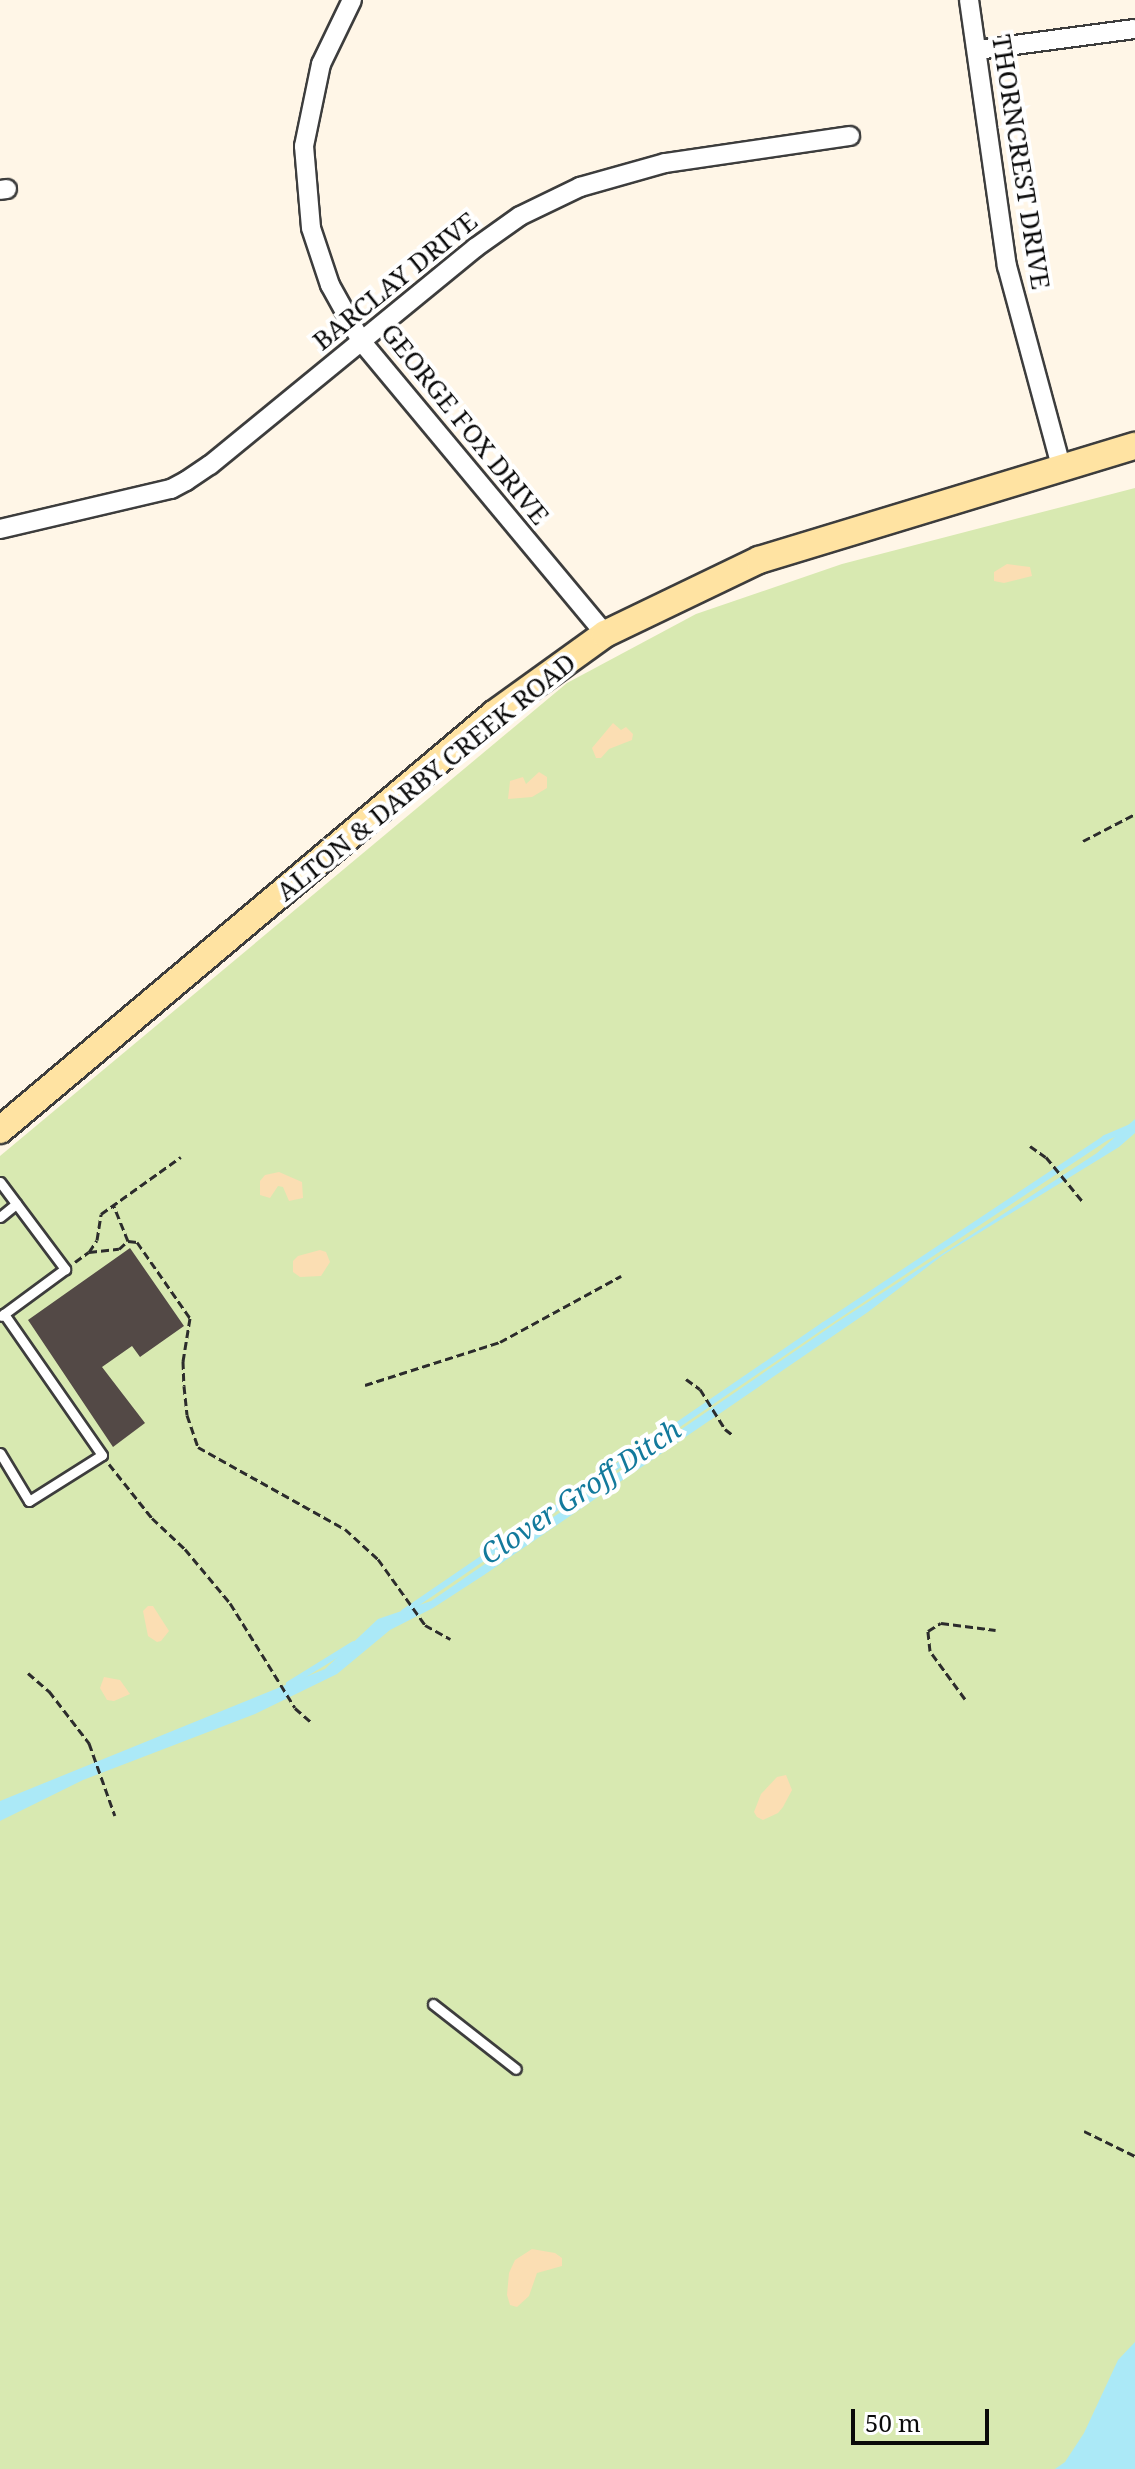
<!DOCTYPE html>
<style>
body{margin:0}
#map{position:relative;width:1135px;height:2469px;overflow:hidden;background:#fff6e7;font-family:"Noto Serif",serif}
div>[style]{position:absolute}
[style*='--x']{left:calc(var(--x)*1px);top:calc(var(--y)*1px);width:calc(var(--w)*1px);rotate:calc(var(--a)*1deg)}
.green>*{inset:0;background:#d8e9b1}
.sand>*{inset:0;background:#fbdeb3}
.water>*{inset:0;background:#abe9f7}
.stream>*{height:6px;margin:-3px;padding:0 3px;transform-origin:3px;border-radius:3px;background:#abe9f7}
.building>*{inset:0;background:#534946}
.path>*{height:3px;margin-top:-1.5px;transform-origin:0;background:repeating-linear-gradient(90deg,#2c2c2c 0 8px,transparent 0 12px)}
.roads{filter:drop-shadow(2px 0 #3d3d3d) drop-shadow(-2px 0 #3d3d3d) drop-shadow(0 2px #3d3d3d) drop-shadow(0 -2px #3d3d3d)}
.lane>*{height:9px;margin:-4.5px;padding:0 4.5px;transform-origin:4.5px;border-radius:4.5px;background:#fff}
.street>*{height:18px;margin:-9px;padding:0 9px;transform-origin:9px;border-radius:9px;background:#fff}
.secondary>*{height:26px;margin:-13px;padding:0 13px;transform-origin:13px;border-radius:13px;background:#ffe3a2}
span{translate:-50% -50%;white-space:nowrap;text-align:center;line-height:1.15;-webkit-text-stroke:8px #fff;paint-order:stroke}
.street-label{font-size:26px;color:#0a0a0a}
.water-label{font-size:28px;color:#137a9c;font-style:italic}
.scale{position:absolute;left:851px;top:2409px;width:138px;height:36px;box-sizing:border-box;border:4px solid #0a0a0a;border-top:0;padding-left:10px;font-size:24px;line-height:28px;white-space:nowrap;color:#0a0a0a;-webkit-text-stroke:6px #fff;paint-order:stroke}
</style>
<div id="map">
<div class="green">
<i style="clip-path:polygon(1135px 488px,1135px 2469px,0 2469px,0 1156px,567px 683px,696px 614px,842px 564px)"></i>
</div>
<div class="sand">
<i style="clip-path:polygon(1007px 564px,1030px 567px,1032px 576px,1004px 583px,994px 581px,994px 572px)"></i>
<i style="clip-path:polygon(613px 723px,621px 730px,626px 727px,633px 734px,632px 740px,609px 749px,601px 758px,596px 758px,592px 748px)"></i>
<i style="clip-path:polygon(539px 772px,547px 777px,547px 788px,532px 797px,508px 799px,510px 781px,523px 777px,526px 784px)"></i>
<i style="clip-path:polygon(279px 1172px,302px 1182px,303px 1198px,289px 1201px,283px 1187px,278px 1186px,270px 1198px,260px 1195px,260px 1181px,265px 1175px)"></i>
<i style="clip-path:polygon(320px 1250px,326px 1252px,330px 1262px,321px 1276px,300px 1277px,293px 1272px,293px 1261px,298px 1256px)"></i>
<i style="clip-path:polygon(148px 1606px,153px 1606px,169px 1631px,161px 1641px,157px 1642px,148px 1636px,143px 1611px)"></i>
<i style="clip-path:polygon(104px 1677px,120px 1680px,130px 1694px,114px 1701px,107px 1700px,100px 1688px)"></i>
<i style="clip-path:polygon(786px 1775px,792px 1790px,783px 1807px,778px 1813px,763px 1820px,757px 1817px,754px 1812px,761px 1794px,777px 1777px)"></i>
<i style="clip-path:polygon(532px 2249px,555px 2253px,562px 2258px,562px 2266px,537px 2273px,529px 2296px,517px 2307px,510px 2305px,507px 2295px,509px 2273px,515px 2260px)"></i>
</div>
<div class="water">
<i style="clip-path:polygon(1135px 1119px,1135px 1133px,1119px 1147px,943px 1255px,868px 1312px,484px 1575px,433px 1608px,390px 1630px,337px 1674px,255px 1714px,83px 1780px,0 1821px,0 1801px,325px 1669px,378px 1619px,431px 1601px,836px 1323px,1097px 1153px)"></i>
<i style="clip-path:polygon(1135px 2342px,1135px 2469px,1055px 2469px,1065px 2462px,1084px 2433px,1118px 2360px)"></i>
</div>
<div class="stream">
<i style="--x:404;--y:1612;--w:509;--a:-34.35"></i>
<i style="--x:824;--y:1325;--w:338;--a:-33.6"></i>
<i style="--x:1105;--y:1138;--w:33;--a:-23"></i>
<i style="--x:289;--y:1684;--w:76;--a:-31.6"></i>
</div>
<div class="building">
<i style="clip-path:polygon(130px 1248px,184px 1326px,140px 1357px,132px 1346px,102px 1367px,145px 1423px,113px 1447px,28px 1320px)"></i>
</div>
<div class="path">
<i style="--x:1083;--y:841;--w:59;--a:-27.4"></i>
<i style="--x:1030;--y:1146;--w:19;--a:35"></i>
<i style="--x:1046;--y:1157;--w:58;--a:50.6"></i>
<i style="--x:128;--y:1241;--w:9;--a:6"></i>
<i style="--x:137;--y:1242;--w:93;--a:55.1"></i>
<i style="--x:190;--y:1318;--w:44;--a:99.2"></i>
<i style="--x:183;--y:1361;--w:25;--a:88"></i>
<i style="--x:184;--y:1386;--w:29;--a:84"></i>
<i style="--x:187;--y:1415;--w:34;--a:71"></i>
<i style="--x:198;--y:1447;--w:168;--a:29.2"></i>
<i style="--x:345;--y:1529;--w:45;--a:42.3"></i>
<i style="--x:378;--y:1559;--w:81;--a:54.5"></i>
<i style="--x:425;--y:1625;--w:29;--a:29"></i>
<i style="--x:89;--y:1252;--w:30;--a:-6"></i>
<i style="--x:119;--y:1249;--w:12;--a:-42"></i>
<i style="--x:128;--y:1241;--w:38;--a:-112"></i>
<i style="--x:75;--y:1262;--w:17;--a:-36"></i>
<i style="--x:89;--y:1252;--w:14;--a:-56"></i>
<i style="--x:97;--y:1240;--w:26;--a:-81"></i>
<i style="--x:101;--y:1214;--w:98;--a:-35.5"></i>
<i style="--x:686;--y:1379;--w:17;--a:36"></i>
<i style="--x:700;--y:1389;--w:47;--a:58"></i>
<i style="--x:725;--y:1429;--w:11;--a:38"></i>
<i style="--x:365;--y:1385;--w:142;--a:-17.7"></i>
<i style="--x:500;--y:1342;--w:138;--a:-28.6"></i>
<i style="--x:109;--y:1464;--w:69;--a:51.5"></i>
<i style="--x:152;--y:1518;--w:45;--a:43.2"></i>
<i style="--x:185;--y:1549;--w:70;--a:50.2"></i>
<i style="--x:230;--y:1603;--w:123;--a:58.2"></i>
<i style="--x:295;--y:1708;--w:21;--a:41"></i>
<i style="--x:28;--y:1673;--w:28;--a:41"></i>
<i style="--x:49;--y:1691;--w:66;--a:52.4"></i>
<i style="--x:89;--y:1743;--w:77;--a:70.4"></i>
<i style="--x:965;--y:1699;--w:59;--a:-126.1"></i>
<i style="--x:930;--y:1651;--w:20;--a:-96"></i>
<i style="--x:928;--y:1631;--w:15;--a:-32"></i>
<i style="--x:941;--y:1623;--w:55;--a:7.3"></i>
<i style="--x:1084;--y:2131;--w:57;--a:26.1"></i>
</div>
<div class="roads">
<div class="lane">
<i style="--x:0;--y:1182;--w:109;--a:53.2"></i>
<i style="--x:65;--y:1269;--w:79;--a:143.7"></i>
<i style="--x:0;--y:1217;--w:21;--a:-39"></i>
<i style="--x:0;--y:1453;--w:56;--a:58.9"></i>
<i style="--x:29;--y:1501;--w:86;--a:-32.2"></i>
<i style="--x:102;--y:1455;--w:172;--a:-124.8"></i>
<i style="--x:433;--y:2004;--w:105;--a:38.1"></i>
</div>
<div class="street">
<i style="--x:352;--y:0;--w:71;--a:115.8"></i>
<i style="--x:321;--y:64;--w:84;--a:101.7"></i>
<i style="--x:304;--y:146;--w:82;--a:85.1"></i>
<i style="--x:311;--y:228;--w:60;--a:71.6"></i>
<i style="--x:330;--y:285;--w:64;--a:61"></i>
<i style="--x:361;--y:341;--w:381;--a:50.2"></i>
<i style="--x:969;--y:0;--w:269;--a:81.9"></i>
<i style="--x:1007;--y:266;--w:211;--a:74.9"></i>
<i style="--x:977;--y:50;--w:159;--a:-7.6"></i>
<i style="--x:0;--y:190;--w:7;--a:-8"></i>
<i style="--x:0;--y:529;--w:176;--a:-13.2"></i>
<i style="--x:171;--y:489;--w:17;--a:-28"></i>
<i style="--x:186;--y:481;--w:29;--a:-34"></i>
<i style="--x:210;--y:465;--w:343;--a:-39.3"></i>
<i style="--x:475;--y:248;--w:55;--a:-35.4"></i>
<i style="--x:520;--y:216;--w:67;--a:-25.8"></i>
<i style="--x:580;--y:187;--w:88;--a:-15.8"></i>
<i style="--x:665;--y:163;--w:187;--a:-8.3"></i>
</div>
<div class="secondary">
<i style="--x:0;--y:1130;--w:646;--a:-40.1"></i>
<i style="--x:494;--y:714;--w:137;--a:-35.8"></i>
<i style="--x:605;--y:634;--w:171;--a:-25.7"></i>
<i style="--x:759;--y:560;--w:393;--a:-16.9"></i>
</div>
</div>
<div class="street-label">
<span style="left:1021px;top:162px;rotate:81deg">THORNCREST DRIVE</span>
<span style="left:395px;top:281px;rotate:-39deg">BARCLAY DRIVE</span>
<span style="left:465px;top:424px;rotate:51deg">GEORGE FOX DRIVE</span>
<span style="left:426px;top:777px;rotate:-39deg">ALTON &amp; DARBY CREEK ROAD</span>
</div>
<div class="water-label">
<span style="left:580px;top:1491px;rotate:-34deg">Clover Groff Ditch</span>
</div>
<div class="scale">50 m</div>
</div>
